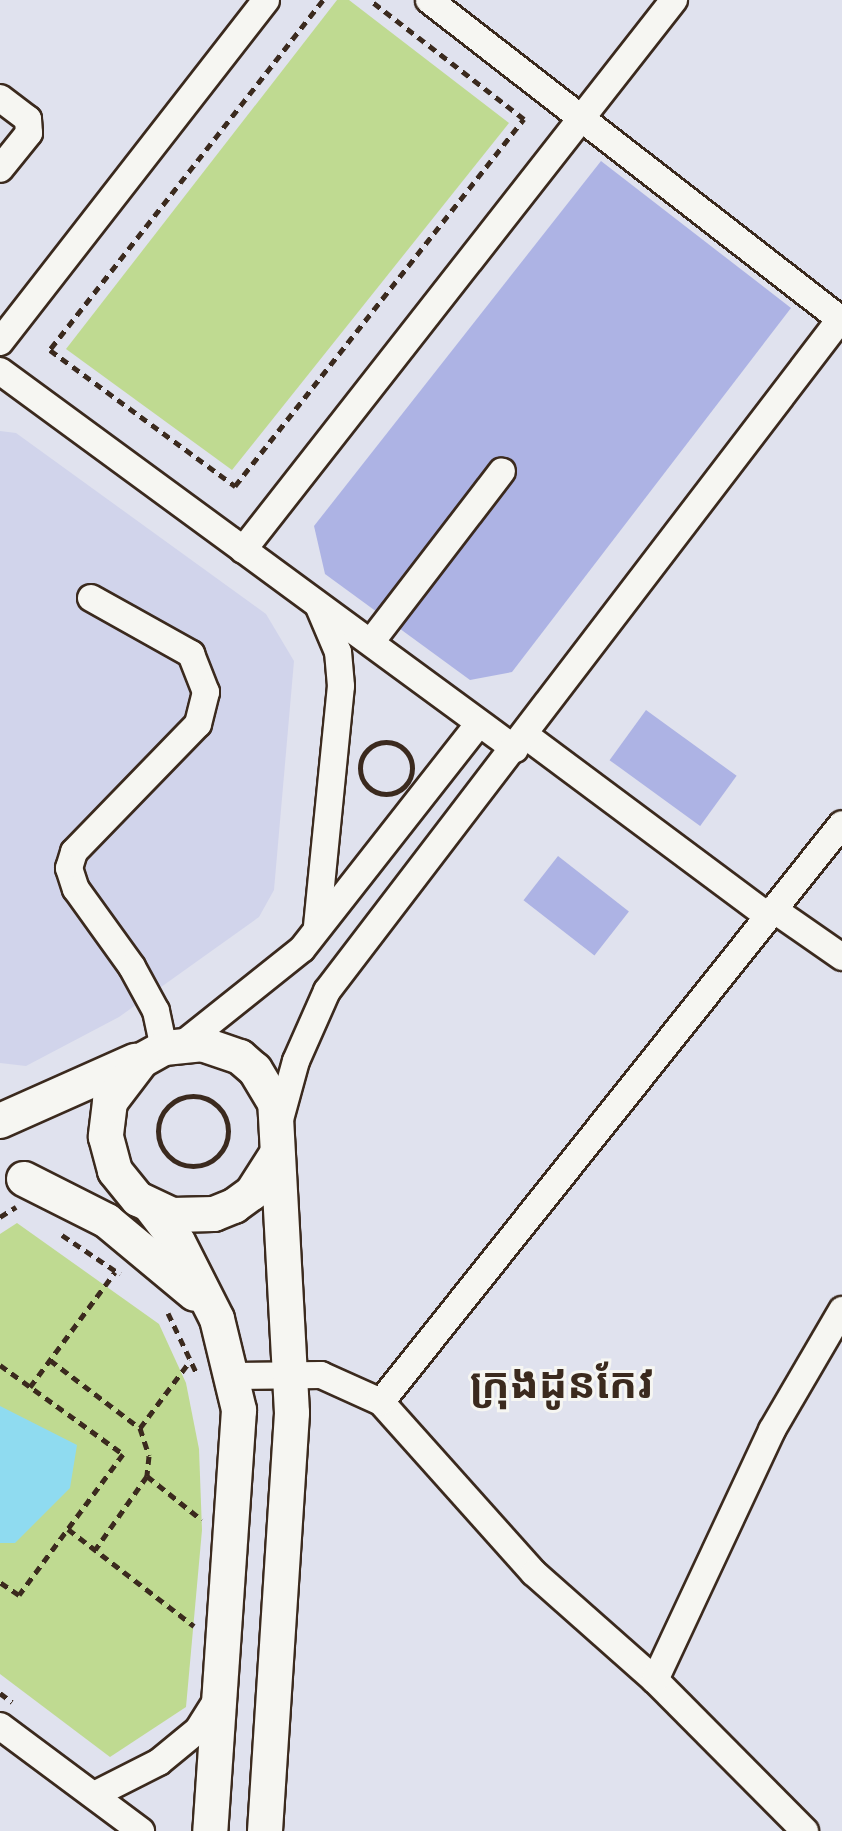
<!DOCTYPE html>
<meta charset="utf-8">
<style>
body{margin:0}
#map{position:relative;width:842px;height:1831px;overflow:hidden;background:#e0e2ee;font-family:"Playpen Sans","Noto Sans Khmer",sans-serif}
div>[style]{position:absolute}
[style*='--x']{left:calc(var(--x)*1px);top:calc(var(--y)*1px);width:calc(var(--w)*1px);rotate:calc(var(--a)*1deg)}
.built>*{inset:0;background:#d1d4eb}
.green>*{inset:0;background:#bfda91}
.water>*{inset:0;background:#8fdbf0}
.building>*{inset:0;background:#adb3e4;transform-origin:0 0}
.path>*{height:5px;margin-top:-2.5px;transform-origin:0;background:repeating-linear-gradient(90deg,#3b2a1e 0 8px,transparent 0 14px)}
.path>.ring{margin:-2.5px;padding:0;box-sizing:content-box;background:none;border:5px solid #3b2a1e;border-radius:50%}
.roads{filter:drop-shadow(2px 0 #3b2a1e) drop-shadow(-2px 0 #3b2a1e) drop-shadow(0 2px #3b2a1e) drop-shadow(0 -2px #3b2a1e)}
.minor>*{height:26px;margin:-13px;padding:0 13px;transform-origin:13px;border-radius:13px;background:#f6f6f2}
.major>*{height:34px;margin:-17px;padding:0 17px;transform-origin:17px;border-radius:17px;background:#f6f6f2}
span{translate:-50% -50%;white-space:nowrap;text-align:center;line-height:1.15;-webkit-text-stroke:6px #f6f6f2;paint-order:stroke}
.town-label{font-size:42px;color:#3b2a1e;font-weight:700}
</style>
<div id="map">
<div class="built">
<i style="clip-path:polygon(0 431px,16px 433px,266px 614px,294px 661px,274px 890px,259px 917px,119px 1017px,26px 1066px,0 1063px)"></i>
</div>
<div class="green">
<i style="clip-path:polygon(337px 0,349px 0,509px 123px,232px 470px,66px 349px)"></i>
<i style="clip-path:polygon(17px 1223px,159px 1324px,186px 1383px,199px 1449px,202px 1530px,186px 1707px,110px 1757px,0 1674px,0 1234px)"></i>
</div>
<div class="water">
<i style="clip-path:polygon(0 1406px,77px 1445px,70px 1488px,15px 1543px,0 1543px)"></i>
</div>
<div class="building">
<i style="clip-path:polygon(601px 161px,791px 308px,512px 672px,470px 680px,325px 574px,314px 526px)"></i>
<i style="left:646px;top:710px;width:112px;height:62px;rotate:36deg"></i>
<i style="left:558px;top:856px;width:90px;height:56px;rotate:38deg"></i>
</div>
<div class="path">
<i style="--x:323;--y:0;--w:444;--a:128"></i>
<i style="--x:50;--y:350;--w:230;--a:36.3"></i>
<i style="--x:235;--y:486;--w:467;--a:-51.8"></i>
<i style="--x:524;--y:119;--w:195;--a:-142.3"></i>
<i class="ring" style="left:360px;top:742px;width:47px;height:47px"></i>
<i class="ring" style="left:158px;top:1096px;width:65px;height:65px"></i>
<i style="--x:0;--y:1217;--w:19;--a:-32"></i>
<i style="--x:62;--y:1235;--w:70;--a:33.9"></i>
<i style="--x:168;--y:1313;--w:65;--a:64.6"></i>
<i style="--x:50;--y:1360;--w:113;--a:37.1"></i>
<i style="--x:140;--y:1428;--w:29;--a:72"></i>
<i style="--x:149;--y:1456;--w:20;--a:96"></i>
<i style="--x:147;--y:1476;--w:90;--a:125.1"></i>
<i style="--x:0;--y:1365;--w:152;--a:35.9"></i>
<i style="--x:123;--y:1454;--w:175;--a:126.4"></i>
<i style="--x:19;--y:1595;--w:23;--a:-146"></i>
<i style="--x:30;--y:1387;--w:143;--a:-53.5"></i>
<i style="--x:140;--y:1428;--w:84;--a:-53.3"></i>
<i style="--x:147;--y:1476;--w:70;--a:38.7"></i>
<i style="--x:68;--y:1529;--w:159;--a:37.6"></i>
<i style="--x:0;--y:1693;--w:15;--a:37"></i>
</div>
<div class="roads">
<div class="minor">
<i style="--x:429;--y:0;--w:520;--a:37.82"></i>
<i style="--x:0;--y:98;--w:35;--a:37"></i>
<i style="--x:28;--y:119;--w:14;--a:86"></i>
<i style="--x:29;--y:133;--w:46;--a:128.9"></i>
<i style="--x:0;--y:342;--w:433;--a:-52.1"></i>
<i style="--x:0;--y:371;--w:639;--a:36.28"></i>
<i style="--x:243;--y:550;--w:699;--a:-51.92"></i>
<i style="--x:91;--y:598;--w:115;--a:29.2"></i>
<i style="--x:191;--y:654;--w:41;--a:68.5"></i>
<i style="--x:206;--y:692;--w:33;--a:104"></i>
<i style="--x:198;--y:724;--w:178;--a:134.1"></i>
<i style="--x:74;--y:852;--w:17;--a:107"></i>
<i style="--x:69;--y:868;--w:22;--a:72"></i>
<i style="--x:76;--y:889;--w:96;--a:54.3"></i>
<i style="--x:132;--y:967;--w:50;--a:61.4"></i>
<i style="--x:156;--y:1011;--w:38;--a:78"></i>
<i style="--x:371;--y:642;--w:215;--a:-52.5"></i>
<i style="--x:525;--y:735;--w:303;--a:36.7"></i>
<i style="--x:773;--y:909;--w:84;--a:34.8"></i>
<i style="--x:317;--y:926;--w:241;--a:-84.3"></i>
<i style="--x:341;--y:686;--w:34;--a:-95"></i>
<i style="--x:338;--y:652;--w:49;--a:-112.9"></i>
<i style="--x:183;--y:1044;--w:152;--a:-38.6"></i>
<i style="--x:302;--y:949;--w:287;--a:-51.9"></i>
<i style="--x:279;--y:1123;--w:64;--a:-74.7"></i>
<i style="--x:296;--y:1061;--w:77;--a:-66.1"></i>
<i style="--x:327;--y:991;--w:848;--a:-52.62"></i>
<i style="--x:234;--y:1376;--w:87;--a:-0.7"></i>
<i style="--x:321;--y:1375;--w:66;--a:24.2"></i>
<i style="--x:381;--y:1402;--w:229;--a:48.2"></i>
<i style="--x:534;--y:1573;--w:162;--a:41.5"></i>
<i style="--x:655;--y:1680;--w:213;--a:45.2"></i>
<i style="--x:381;--y:1402;--w:739;--a:-51.42"></i>
<i style="--x:655;--y:1680;--w:276;--a:-64.9"></i>
<i style="--x:772;--y:1430;--w:139;--a:-59.7"></i>
<i style="--x:0;--y:1726;--w:176;--a:36.7"></i>
<i style="--x:94;--y:1795;--w:73;--a:-26.9"></i>
<i style="--x:159;--y:1762;--w:50;--a:-39.4"></i>
<i style="--x:198;--y:1730;--w:40;--a:-58"></i>
</div>
<div class="major">
<i style="--x:0;--y:1121;--w:148;--a:-24"></i>
<i style="--x:24;--y:1179;--w:93;--a:26.8"></i>
<i style="--x:107;--y:1221;--w:114;--a:39.7"></i>
<i style="--x:151;--y:1207;--w:44;--a:52.4"></i>
<i style="--x:178;--y:1242;--w:86;--a:63.1"></i>
<i style="--x:217;--y:1319;--w:94;--a:76.4"></i>
<i style="--x:239;--y:1410;--w:422;--a:93.9"></i>
<i style="--x:265;--y:1831;--w:419;--a:-86.3"></i>
<i style="--x:292;--y:1413;--w:310;--a:-93.1"></i>
<i style="--x:275;--y:1103;--w:39;--a:-121"></i>
<i style="--x:255;--y:1070;--w:20;--a:-139"></i>
<i style="--x:240;--y:1057;--w:39;--a:-161"></i>
<i style="--x:203;--y:1044;--w:39;--a:174"></i>
<i style="--x:164;--y:1048;--w:25;--a:151"></i>
<i style="--x:142;--y:1060;--w:53;--a:127.3"></i>
<i style="--x:110;--y:1102;--w:35;--a:97"></i>
<i style="--x:106;--y:1137;--w:35;--a:75"></i>
<i style="--x:115;--y:1171;--w:36;--a:51"></i>
<i style="--x:138;--y:1199;--w:38;--a:25"></i>
<i style="--x:172;--y:1215;--w:42;--a:-1.4"></i>
<i style="--x:214;--y:1214;--w:22;--a:-22"></i>
<i style="--x:234;--y:1206;--w:22;--a:-36"></i>
<i style="--x:252;--y:1193;--w:43;--a:-57.4"></i>
</div>
</div>
<div class="town-label">
<span style="left:562px;top:1381px">ក្រុងដូនកែវ</span>
</div>
</div>
